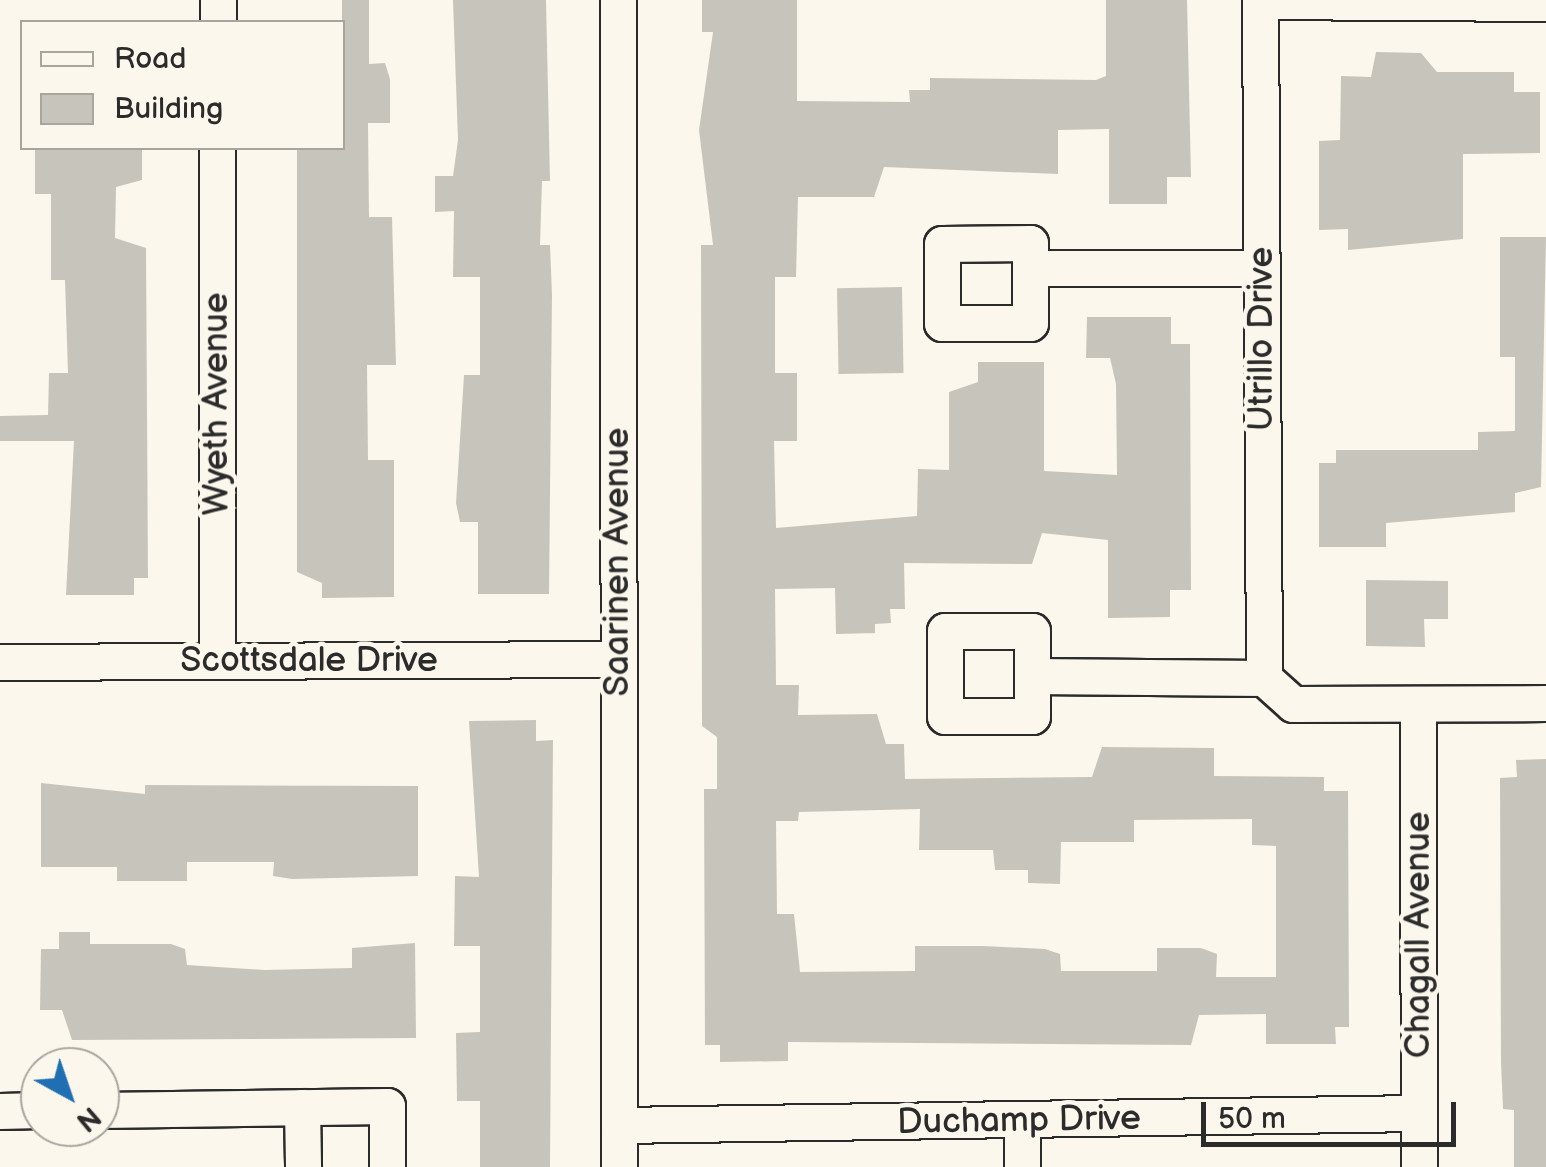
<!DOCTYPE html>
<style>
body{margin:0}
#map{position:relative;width:1546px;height:1167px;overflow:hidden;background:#fbf7ec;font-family:"Balsamiq Sans",sans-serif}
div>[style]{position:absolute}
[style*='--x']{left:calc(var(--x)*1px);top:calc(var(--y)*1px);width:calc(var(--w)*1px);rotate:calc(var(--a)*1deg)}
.building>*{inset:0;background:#c7c4bc;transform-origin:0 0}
.roads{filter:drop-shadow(2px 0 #2b2b2b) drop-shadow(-2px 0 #2b2b2b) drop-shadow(0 2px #2b2b2b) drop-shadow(0 -2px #2b2b2b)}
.minor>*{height:35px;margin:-17.5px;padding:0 17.5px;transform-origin:17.5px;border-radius:17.5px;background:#fbf7ec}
span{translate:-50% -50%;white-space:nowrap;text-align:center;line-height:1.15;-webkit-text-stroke:9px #fbf7ec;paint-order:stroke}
.street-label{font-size:35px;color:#2b2b2b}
.legend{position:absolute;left:20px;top:20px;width:325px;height:130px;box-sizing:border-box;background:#fbf7ec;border:2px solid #a8a59f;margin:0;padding:12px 18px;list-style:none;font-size:30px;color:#2b2b2b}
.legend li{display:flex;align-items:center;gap:20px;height:50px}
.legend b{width:50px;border:2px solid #a8a59f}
.north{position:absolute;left:20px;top:1047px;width:100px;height:100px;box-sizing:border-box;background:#fbf7ec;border:2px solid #a8a59f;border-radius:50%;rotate:140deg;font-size:28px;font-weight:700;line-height:40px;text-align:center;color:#2b2b2b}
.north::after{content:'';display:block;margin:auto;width:35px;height:45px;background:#1f6fb2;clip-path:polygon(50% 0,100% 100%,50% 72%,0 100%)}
.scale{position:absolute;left:1201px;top:1102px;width:255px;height:45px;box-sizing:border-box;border:5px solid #2b2b2b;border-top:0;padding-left:12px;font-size:30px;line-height:35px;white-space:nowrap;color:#2b2b2b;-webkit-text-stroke:8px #fbf7ec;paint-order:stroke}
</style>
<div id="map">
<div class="building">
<i style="clip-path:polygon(342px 0,369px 0,369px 64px,385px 63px,390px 79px,390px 123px,368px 123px,369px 217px,392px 217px,396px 365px,367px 365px,368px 460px,394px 460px,394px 597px,322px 598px,322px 583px,297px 572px,297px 148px,342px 148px)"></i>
<i style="clip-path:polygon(453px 0,546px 0,550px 181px,542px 181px,540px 245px,550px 245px,552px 295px,549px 594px,478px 594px,478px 522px,460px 522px,456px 503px,464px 375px,480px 375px,480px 277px,453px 277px,454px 211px,435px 212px,435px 176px,453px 176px,458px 140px)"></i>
<i style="clip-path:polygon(evenodd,702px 0,797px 0,797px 101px,910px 102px,909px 90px,930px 90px,930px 78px,1096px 80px,1106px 76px,1106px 0,1187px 0,1191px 177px,1167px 177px,1167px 204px,1109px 204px,1109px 129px,1058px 130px,1058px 174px,884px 167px,874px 197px,798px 197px,796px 277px,775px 277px,775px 373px,797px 373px,797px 441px,774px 441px,776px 528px,917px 516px,918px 469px,949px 470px,949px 392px,978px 382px,978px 362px,1044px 362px,1044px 471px,1117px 475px,1116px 384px,1110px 358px,1086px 358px,1087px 317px,1171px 317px,1171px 344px,1190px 344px,1191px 590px,1170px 590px,1170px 617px,1108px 618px,1108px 540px,1042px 533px,1032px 564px,904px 563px,905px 609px,890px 609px,891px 623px,875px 624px,875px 633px,836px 634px,835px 588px,775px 589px,776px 685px,799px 685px,798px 715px,877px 714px,886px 744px,904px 744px,905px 779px,1092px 777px,1102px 747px,1214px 748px,1214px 776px,1324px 777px,1324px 791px,1348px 791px,1349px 1027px,1335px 1027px,1336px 1044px,1266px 1044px,1266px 1014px,1199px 1015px,1191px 1045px,788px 1042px,788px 1061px,720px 1062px,720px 1045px,705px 1045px,704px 789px,717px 789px,717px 737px,702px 726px,701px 245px,713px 245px,699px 130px,713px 32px,702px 32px,702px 0,920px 809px,919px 850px,993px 850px,995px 870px,1028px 870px,1028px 883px,1060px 884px,1061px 842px,1134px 842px,1134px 820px,1252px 819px,1252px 845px,1276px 846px,1276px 977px,1216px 977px,1217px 954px,1201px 948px,1157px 948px,1157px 971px,1061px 971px,1060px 954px,1045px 949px,983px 946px,915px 946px,915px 971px,800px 972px,794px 914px,777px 914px,776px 821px,798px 821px,799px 812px,920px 809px)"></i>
<i style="clip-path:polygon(1376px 52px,1421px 53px,1437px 72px,1514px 72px,1514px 92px,1540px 92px,1540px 153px,1463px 154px,1463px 239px,1348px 250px,1348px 229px,1319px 230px,1319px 141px,1340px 140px,1341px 76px,1371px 77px)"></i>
<i style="clip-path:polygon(35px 148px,142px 148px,142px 180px,116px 187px,115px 238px,146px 248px,148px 578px,134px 578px,134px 595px,66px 595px,74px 441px,0 441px,0 416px,48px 415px,49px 373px,68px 373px,65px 280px,51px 280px,51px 194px,35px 194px)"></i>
<i style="clip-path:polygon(1500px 237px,1546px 237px,1541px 487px,1515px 493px,1515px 512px,1386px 523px,1386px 547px,1319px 547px,1319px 463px,1336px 463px,1336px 450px,1478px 450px,1478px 432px,1515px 431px,1515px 357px,1500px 357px)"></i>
<i style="left:902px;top:287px;width:86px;height:65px;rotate:89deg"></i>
<i style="clip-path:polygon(1366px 580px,1448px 581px,1448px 619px,1424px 619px,1425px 647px,1366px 646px)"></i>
<i style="clip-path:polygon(536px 720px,536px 741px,553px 740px,550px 1167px,480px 1167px,480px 1101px,457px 1101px,456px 1033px,480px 1032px,480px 946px,454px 946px,455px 876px,479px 877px,469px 721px)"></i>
<i style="clip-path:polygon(1546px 759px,1546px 1167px,1514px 1167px,1514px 1110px,1503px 1109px,1501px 1062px,1500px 778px,1517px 777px,1516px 760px)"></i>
<i style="clip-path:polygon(41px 783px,145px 794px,145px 785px,418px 786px,418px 876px,292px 879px,273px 876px,274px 862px,187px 862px,187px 881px,117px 881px,117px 867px,41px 867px)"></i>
<i style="clip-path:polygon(59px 932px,90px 932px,90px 944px,171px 944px,185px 949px,187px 965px,265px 970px,352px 968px,352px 948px,415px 943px,416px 1038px,72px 1040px,62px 1010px,40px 1010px,41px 949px,59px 949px)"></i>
</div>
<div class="roads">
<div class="minor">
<i style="--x:618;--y:0;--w:1167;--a:89.95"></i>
<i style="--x:1260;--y:0;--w:678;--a:89.66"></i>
<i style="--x:1260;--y:1;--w:286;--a:0.4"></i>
<i style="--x:218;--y:22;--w:22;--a:-90"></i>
<i style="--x:1030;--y:268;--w:55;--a:90"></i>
<i style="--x:1030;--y:323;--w:88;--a:180"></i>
<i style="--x:942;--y:323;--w:79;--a:-90"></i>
<i style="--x:942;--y:244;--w:88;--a:-0.7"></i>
<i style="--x:1030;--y:243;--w:25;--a:90"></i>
<i style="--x:1030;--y:268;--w:231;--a:0"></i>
<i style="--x:945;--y:631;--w:87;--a:0"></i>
<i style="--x:1032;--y:631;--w:85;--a:90"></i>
<i style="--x:1032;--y:716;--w:87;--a:180"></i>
<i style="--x:945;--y:716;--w:85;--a:-90"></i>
<i style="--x:217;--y:661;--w:513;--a:-90"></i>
<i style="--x:0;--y:662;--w:619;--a:-0.28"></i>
<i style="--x:1032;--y:676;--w:232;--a:0.5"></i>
<i style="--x:1264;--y:678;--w:39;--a:42"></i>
<i style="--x:1293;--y:704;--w:253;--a:-0.2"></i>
<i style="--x:1418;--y:704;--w:463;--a:89.9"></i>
<i style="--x:302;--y:1107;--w:60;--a:89"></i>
<i style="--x:100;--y:1110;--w:287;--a:-0.8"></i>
<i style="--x:387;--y:1106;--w:61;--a:90"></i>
<i style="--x:0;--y:1111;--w:40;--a:-1.4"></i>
<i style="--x:1022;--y:1121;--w:46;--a:90"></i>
<i style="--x:619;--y:1125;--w:800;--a:-0.86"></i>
</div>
</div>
<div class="street-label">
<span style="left:1262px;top:339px;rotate:-90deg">Utrillo Drive</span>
<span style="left:217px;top:404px;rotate:-90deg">Wyeth Avenue</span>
<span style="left:618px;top:562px;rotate:-90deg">Saarinen Avenue</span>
<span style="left:309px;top:661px">Scottsdale Drive</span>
<span style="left:1419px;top:935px;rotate:-90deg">Chagall Avenue</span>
<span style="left:1019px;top:1121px;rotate:-1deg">Duchamp Drive</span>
</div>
<ul class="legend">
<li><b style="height:12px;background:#fbf7ec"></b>Road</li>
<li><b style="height:28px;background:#c7c4bc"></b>Building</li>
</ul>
<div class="north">N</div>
<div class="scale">50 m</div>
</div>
